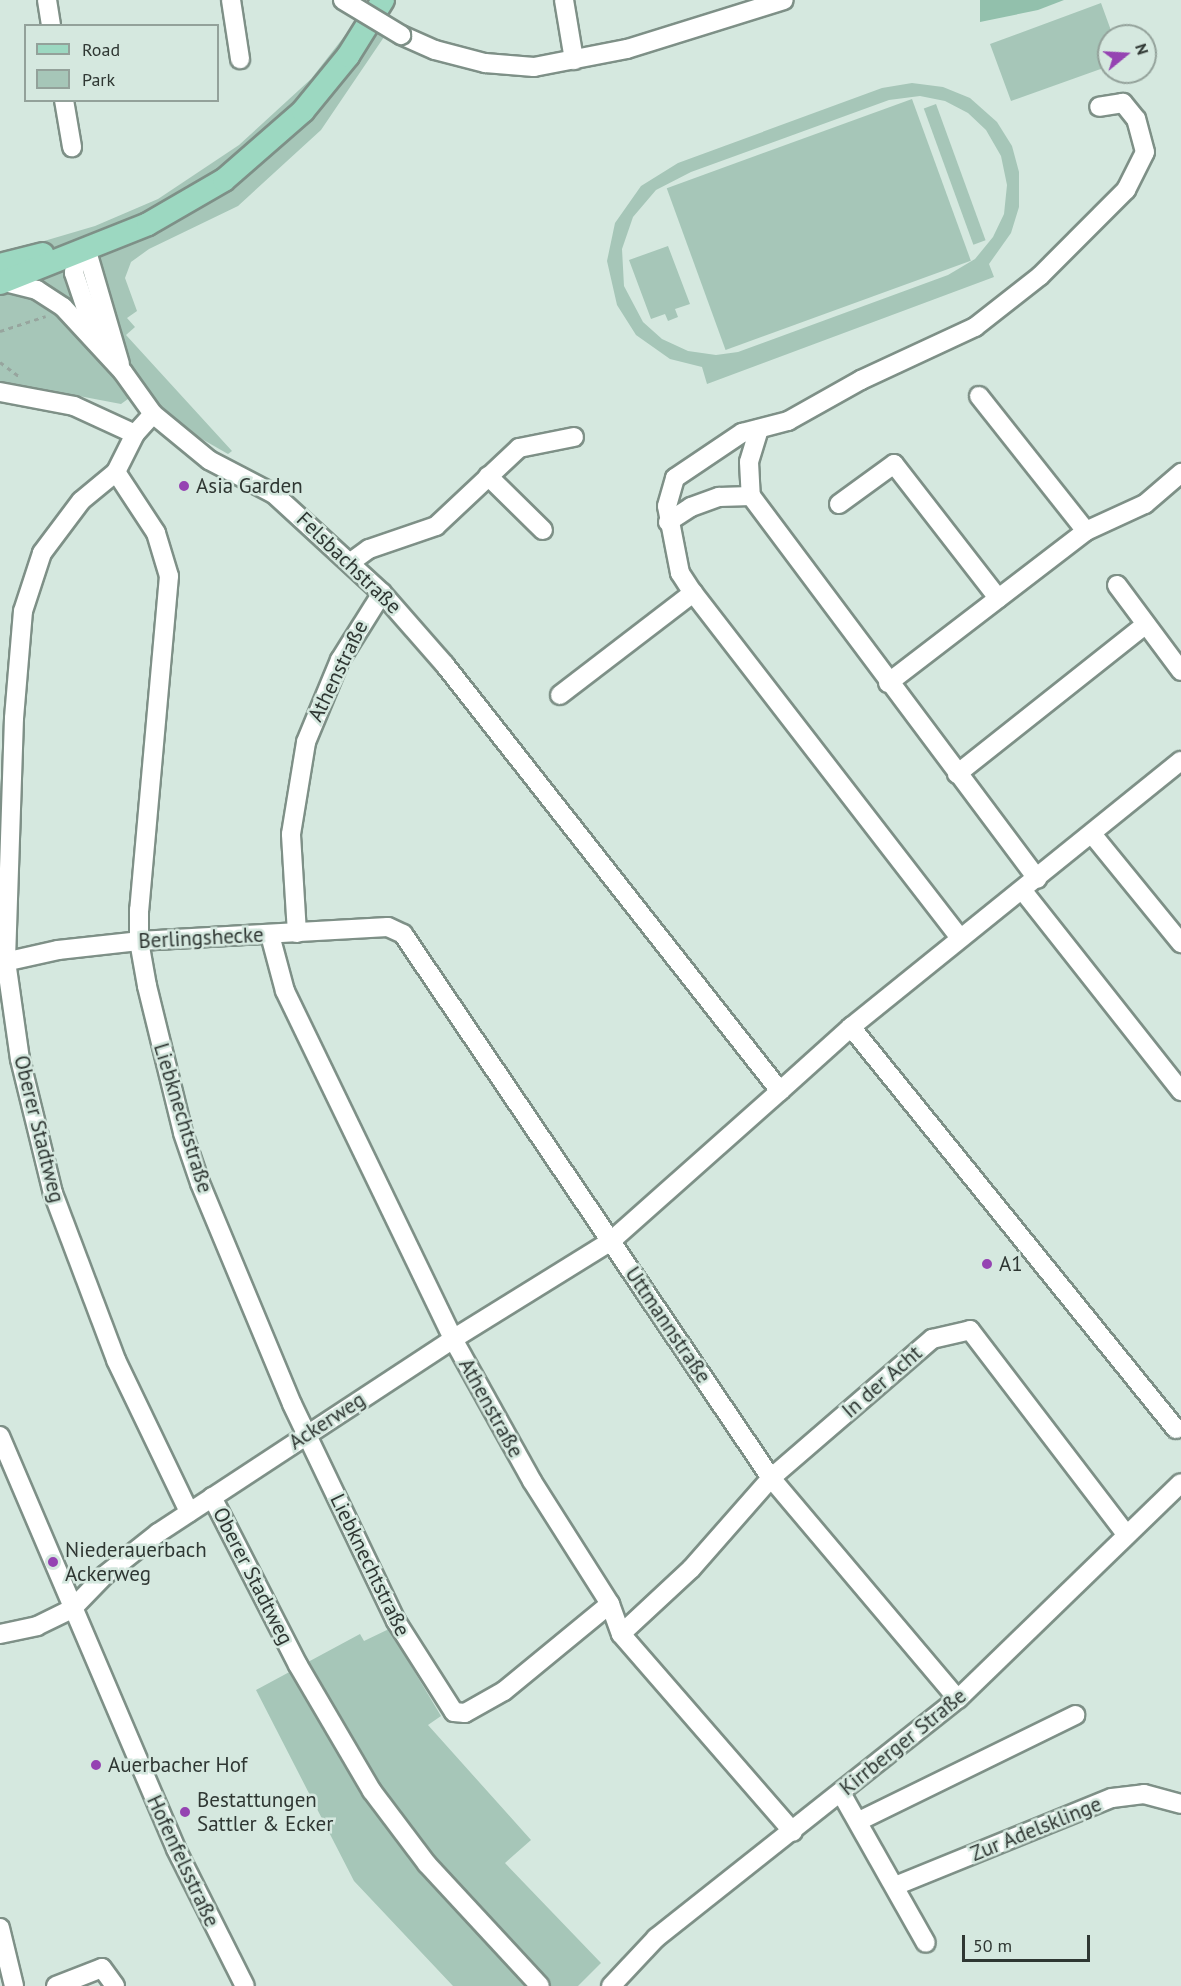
<!DOCTYPE html>
<meta charset="utf-8">
<style>
body{margin:0}
#map{position:relative;width:1181px;height:1986px;overflow:hidden;background:#d5e8df;font-family:"PT Sans",sans-serif}
div>[style]{position:absolute}
[style*='--x']{left:calc(var(--x)*1px);top:calc(var(--y)*1px);width:calc(var(--w)*1px);rotate:calc(var(--a)*1deg)}
.green>*{inset:0;background:#a6c6b8;transform-origin:0 0}
.forest>*{inset:0;background:#92c0ac}
.path>*{height:3px;margin-top:-1.5px;transform-origin:0;background:repeating-linear-gradient(90deg,#97a59e 0 4.5px,transparent 0 9px)}
.roads{filter:drop-shadow(2px 0 #7e9087) drop-shadow(-2px 0 #7e9087) drop-shadow(0 2px #7e9087) drop-shadow(0 -2px #7e9087)}
.minor>*{height:18px;margin:-9px;padding:0 9px;transform-origin:9px;border-radius:9px;background:#fff}
.major>*{height:22px;margin:-11px;padding:0 11px;transform-origin:11px;border-radius:11px;background:#9cd8c1}
.bridges{filter:drop-shadow(2px 0 #7e9087) drop-shadow(-2px 0 #7e9087) drop-shadow(0 2px #7e9087) drop-shadow(0 -2px #7e9087)}
.minor-bridge>*{height:18px;margin:-9px;padding:0 9px;transform-origin:9px;border-radius:9px;background:#fff}
.dots>*{width:16px;height:16px;translate:-50% -50%;box-sizing:border-box;border:3px solid #d5e8df;border-radius:50%}
span{translate:-50% -50%;white-space:nowrap;text-align:center;line-height:1.15;-webkit-text-stroke:5px #d5e8df;paint-order:stroke}
.poi-label{font-size:21px;color:#2f3733}
.left{translate:0 -50%;text-align:left}
.street-label{font-size:21px;color:#2f3733}
.legend{position:absolute;left:24px;top:24px;width:195px;height:78px;box-sizing:border-box;background:#d5e8df;border:2px solid #93a19a;margin:0;padding:8px 10px;list-style:none;font-size:18px;color:#2f3733}
.legend li{display:flex;align-items:center;gap:12px;height:30px}
.legend b{width:30px;border:2px solid #93a19a}
.north{position:absolute;left:1097px;top:24px;width:60px;height:60px;box-sizing:border-box;background:#d5e8df;border:2px solid #93a19a;border-radius:50%;rotate:72deg;font-size:16px;font-weight:700;line-height:24px;text-align:center;color:#2f3733}
.north::after{content:'';display:block;margin:auto;width:21px;height:27px;background:#9543b2;clip-path:polygon(50% 0,100% 100%,50% 72%,0 100%)}
.scale{position:absolute;left:962px;top:1935px;width:128px;height:27px;box-sizing:border-box;border:3px solid #2f3733;border-top:0;padding-left:8px;font-size:18px;line-height:21px;white-space:nowrap;color:#2f3733;-webkit-text-stroke:4px #d5e8df;paint-order:stroke}
</style>
<div id="map">
<div class="green">
<i style="clip-path:polygon(1101px 3px,1113px 36px,1109px 36px,1109px 66px,1011px 101px,990px 44px)"></i>
<i style="clip-path:polygon(357px 20px,384px 37px,321px 130px,238px 206px,149px 249px,131px 262px,125px 278px,137px 311px,127px 318px,135px 327px,126px 335px,232px 451px,228px 454px,200px 438px,156px 402px,146px 386px,121px 404px,0 381px,0 254px,95px 226px,158px 199px,239px 145px,311px 79px)"></i>
<i style="clip-path:polygon(evenodd,912px 83px,943px 87px,970px 98px,997px 122px,1012px 146px,1019px 172px,1019px 207px,1011px 233px,989px 264px,994px 277px,707px 384px,702px 367px,670px 359px,636px 335px,617px 305px,607px 261px,615px 223px,641px 186px,678px 163px,882px 88px,912px 83px,920px 96px,945px 101px,968px 113px,986px 130px,1001px 156px,1007px 185px,1004px 214px,993px 237px,975px 259px,948px 275px,738px 352px,716px 355px,688px 351px,662px 339px,643px 322px,624px 286px,622px 249px,633px 217px,656px 190px,691px 172px,889px 100px,920px 96px)"></i>
<i style="left:912px;top:99px;width:172px;height:261px;rotate:70deg"></i>
<i style="left:936px;top:104px;width:145px;height:13px;rotate:70deg"></i>
<i style="clip-path:polygon(668px 246px,690px 304px,675px 309px,678px 317px,668px 321px,665px 314px,651px 319px,629px 260px)"></i>
<i style="clip-path:polygon(389px 1629px,441px 1716px,428px 1725px,531px 1840px,505px 1863px,601px 1963px,578px 1986px,453px 1986px,354px 1881px,256px 1690px,360px 1634px,364px 1641px)"></i>
</div>
<div class="forest">
<i style="clip-path:polygon(980px 0,1064px 0,1038px 10px,980px 22px)"></i>
</div>
<div class="path">
<i style="--x:0;--y:331;--w:48;--a:-18.1"></i>
<i style="--x:0;--y:362;--w:25;--a:37"></i>
</div>
<div class="roads">
<div class="minor">
<i style="--x:47;--y:0;--w:26;--a:81"></i>
<i style="--x:231;--y:0;--w:60;--a:81.3"></i>
<i style="--x:564;--y:0;--w:61;--a:80.5"></i>
<i style="--x:401;--y:35;--w:37;--a:24"></i>
<i style="--x:435;--y:50;--w:52;--a:14.6"></i>
<i style="--x:485;--y:63;--w:49;--a:4.7"></i>
<i style="--x:534;--y:67;--w:95;--a:-11"></i>
<i style="--x:627;--y:49;--w:164;--a:-17.3"></i>
<i style="--x:64;--y:100;--w:48;--a:80.3"></i>
<i style="--x:86;--y:248;--w:121;--a:73.7"></i>
<i style="--x:86;--y:248;--w:13;--a:135"></i>
<i style="--x:77;--y:257;--w:16;--a:101"></i>
<i style="--x:74;--y:273;--w:65;--a:71.3"></i>
<i style="--x:0;--y:392;--w:75;--a:10.7"></i>
<i style="--x:74;--y:406;--w:67;--a:24.7"></i>
<i style="--x:979;--y:396;--w:172;--a:51.6"></i>
<i style="--x:153;--y:414;--w:27;--a:132"></i>
<i style="--x:135;--y:434;--w:42;--a:116.6"></i>
<i style="--x:116;--y:472;--w:45;--a:140.4"></i>
<i style="--x:81;--y:501;--w:65;--a:126.9"></i>
<i style="--x:42;--y:553;--w:61;--a:108.1"></i>
<i style="--x:23;--y:611;--w:107;--a:94.8"></i>
<i style="--x:14;--y:718;--w:243;--a:91.9"></i>
<i style="--x:6;--y:961;--w:99;--a:81.9"></i>
<i style="--x:20;--y:1059;--w:138;--a:76.2"></i>
<i style="--x:53;--y:1193;--w:178;--a:69.3"></i>
<i style="--x:116;--y:1360;--w:169;--a:64.3"></i>
<i style="--x:759;--y:429;--w:34;--a:107"></i>
<i style="--x:749;--y:462;--w:34;--a:87"></i>
<i style="--x:751;--y:496;--w:478;--a:53.2"></i>
<i style="--x:116;--y:472;--w:73;--a:56.7"></i>
<i style="--x:156;--y:533;--w:45;--a:73.2"></i>
<i style="--x:169;--y:576;--w:335;--a:95.1"></i>
<i style="--x:139;--y:910;--w:31;--a:90"></i>
<i style="--x:139;--y:941;--w:46;--a:79.9"></i>
<i style="--x:147;--y:986;--w:151;--a:76.2"></i>
<i style="--x:183;--y:1133;--w:53;--a:71.2"></i>
<i style="--x:200;--y:1183;--w:239;--a:67.4"></i>
<i style="--x:292;--y:1404;--w:241;--a:64.4"></i>
<i style="--x:396;--y:1621;--w:108;--a:57.5"></i>
<i style="--x:454;--y:1712;--w:11;--a:5"></i>
<i style="--x:465;--y:1713;--w:45;--a:-29.4"></i>
<i style="--x:504;--y:1691;--w:137;--a:-39.4"></i>
<i style="--x:488;--y:476;--w:77;--a:44.5"></i>
<i style="--x:839;--y:504;--w:68;--a:-36"></i>
<i style="--x:894;--y:464;--w:170;--a:52.2"></i>
<i style="--x:668;--y:522;--w:27;--a:-33"></i>
<i style="--x:691;--y:507;--w:30;--a:-20"></i>
<i style="--x:719;--y:497;--w:32;--a:-2"></i>
<i style="--x:351;--y:562;--w:22;--a:-36"></i>
<i style="--x:369;--y:549;--w:71;--a:-18.9"></i>
<i style="--x:436;--y:526;--w:114;--a:-43.2"></i>
<i style="--x:519;--y:448;--w:56;--a:-11.3"></i>
<i style="--x:1117;--y:585;--w:107;--a:53.3"></i>
<i style="--x:888;--y:683;--w:250;--a:-37.5"></i>
<i style="--x:1086;--y:531;--w:65;--a:-24.6"></i>
<i style="--x:1145;--y:504;--w:48;--a:-40.7"></i>
<i style="--x:560;--y:695;--w:168;--a:-37.5"></i>
<i style="--x:957;--y:774;--w:241;--a:-38.4"></i>
<i style="--x:1092;--y:834;--w:141;--a:50.8"></i>
<i style="--x:1023;--y:891;--w:255;--a:51.7"></i>
<i style="--x:297;--y:933;--w:99;--a:-93.5"></i>
<i style="--x:291;--y:834;--w:93;--a:-80.7"></i>
<i style="--x:306;--y:742;--w:89;--a:-67.5"></i>
<i style="--x:340;--y:660;--w:79;--a:-57.9"></i>
<i style="--x:270;--y:935;--w:58;--a:75"></i>
<i style="--x:285;--y:991;--w:386;--a:64.2"></i>
<i style="--x:453;--y:1339;--w:162;--a:60.9"></i>
<i style="--x:532;--y:1481;--w:146;--a:57.6"></i>
<i style="--x:610;--y:1604;--w:32;--a:70"></i>
<i style="--x:621;--y:1634;--w:262;--a:49"></i>
<i style="--x:960;--y:938;--w:436;--a:-127.7"></i>
<i style="--x:693;--y:593;--w:24;--a:-123"></i>
<i style="--x:680;--y:573;--w:68;--a:-101"></i>
<i style="--x:667;--y:506;--w:29;--a:-74"></i>
<i style="--x:675;--y:478;--w:81;--a:-33.9"></i>
<i style="--x:742;--y:433;--w:48;--a:-14.6"></i>
<i style="--x:788;--y:421;--w:84;--a:-29.3"></i>
<i style="--x:861;--y:380;--w:126;--a:-24.9"></i>
<i style="--x:975;--y:327;--w:83;--a:-38.1"></i>
<i style="--x:1040;--y:276;--w:122;--a:-45"></i>
<i style="--x:1126;--y:190;--w:42;--a:-63.4"></i>
<i style="--x:1145;--y:152;--w:34;--a:-105"></i>
<i style="--x:1136;--y:119;--w:21;--a:-129"></i>
<i style="--x:1123;--y:103;--w:24;--a:171"></i>
<i style="--x:0;--y:963;--w:59;--a:-12.6"></i>
<i style="--x:58;--y:950;--w:81;--a:-6.3"></i>
<i style="--x:139;--y:941;--w:249;--a:-3.2"></i>
<i style="--x:388;--y:927;--w:17;--a:25"></i>
<i style="--x:403;--y:934;--w:657;--a:55.92"></i>
<i style="--x:771;--y:1478;--w:289;--a:49.8"></i>
<i style="--x:851;--y:1027;--w:517;--a:51.05"></i>
<i style="--x:780;--y:1091;--w:96;--a:-42"></i>
<i style="--x:851;--y:1027;--w:424;--a:-38.9"></i>
<i style="--x:0;--y:1436;--w:449;--a:66.9"></i>
<i style="--x:176;--y:1849;--w:153;--a:63.3"></i>
<i style="--x:212;--y:1497;--w:189;--a:62.9"></i>
<i style="--x:298;--y:1665;--w:146;--a:59.6"></i>
<i style="--x:372;--y:1791;--w:91;--a:53"></i>
<i style="--x:427;--y:1864;--w:166;--a:47.2"></i>
<i style="--x:0;--y:1634;--w:38;--a:-12"></i>
<i style="--x:37;--y:1626;--w:39;--a:-26"></i>
<i style="--x:72;--y:1609;--w:47;--a:-45.9"></i>
<i style="--x:105;--y:1575;--w:68;--a:-38.4"></i>
<i style="--x:158;--y:1533;--w:353;--a:-33.3"></i>
<i style="--x:453;--y:1339;--w:186;--a:-31.8"></i>
<i style="--x:611;--y:1241;--w:226;--a:-41.6"></i>
<i style="--x:780;--y:1091;--w:542;--a:-128.18"></i>
<i style="--x:445;--y:665;--w:96;--a:-131.2"></i>
<i style="--x:382;--y:593;--w:147;--a:-137.5"></i>
<i style="--x:274;--y:494;--w:73;--a:-152.4"></i>
<i style="--x:209;--y:460;--w:72;--a:-140.6"></i>
<i style="--x:153;--y:414;--w:52;--a:-125.5"></i>
<i style="--x:123;--y:372;--w:88;--a:-132.7"></i>
<i style="--x:63;--y:307;--w:31;--a:-147"></i>
<i style="--x:37;--y:290;--w:34;--a:-166"></i>
<i style="--x:621;--y:1634;--w:96;--a:-42.9"></i>
<i style="--x:691;--y:1569;--w:121;--a:-48.7"></i>
<i style="--x:771;--y:1478;--w:213;--a:-40.8"></i>
<i style="--x:932;--y:1339;--w:39;--a:-13"></i>
<i style="--x:970;--y:1330;--w:258;--a:52.6"></i>
<i style="--x:841;--y:1793;--w:172;--a:60.5"></i>
<i style="--x:859;--y:1821;--w:241;--a:-26.1"></i>
<i style="--x:895;--y:1886;--w:234;--a:-22.1"></i>
<i style="--x:1112;--y:1798;--w:32;--a:-7"></i>
<i style="--x:1144;--y:1794;--w:38;--a:15"></i>
<i style="--x:0;--y:1928;--w:60;--a:76.4"></i>
<i style="--x:56;--y:1986;--w:49;--a:-21.4"></i>
<i style="--x:102;--y:1968;--w:22;--a:54"></i>
<i style="--x:611;--y:1986;--w:66;--a:-46.8"></i>
<i style="--x:656;--y:1938;--w:385;--a:-38.4"></i>
<i style="--x:958;--y:1699;--w:310;--a:-44.1"></i>
</div>
<div class="major">
<i style="--x:0;--y:265;--w:44;--a:-14.3"></i>
<i style="--x:0;--y:283;--w:159;--a:-21.7"></i>
<i style="--x:148;--y:224;--w:88;--a:-30.1"></i>
<i style="--x:224;--y:180;--w:105;--a:-41.1"></i>
<i style="--x:303;--y:111;--w:71;--a:-50.7"></i>
<i style="--x:348;--y:56;--w:66;--a:-58"></i>
</div>
</div>
<div class="bridges">
<div class="minor-bridge">
<i style="--x:343;--y:0;--w:68;--a:31.1"></i>
</div>
</div>
<div class="dots">
<i style="left:184px;top:486px;background:#9543b2"></i>
<i style="left:987px;top:1264px;background:#9543b2"></i>
<i style="left:53px;top:1562px;background:#9543b2"></i>
<i style="left:96px;top:1765px;background:#9543b2"></i>
<i style="left:185px;top:1812px;background:#9543b2"></i>
</div>
<div class="poi-label">
<span class="left" style="left:196px;top:486px">Asia Garden</span>
<span class="left" style="left:999px;top:1264px">A1</span>
<span class="left" style="left:65px;top:1562px">Niederauerbach<br>Ackerweg</span>
<span class="left" style="left:108px;top:1765px">Auerbacher Hof</span>
<span class="left" style="left:197px;top:1812px">Bestattungen<br>Sattler &amp; Ecker</span>
</div>
<div class="street-label">
<span style="left:349px;top:563px;rotate:44deg">Felsbachstraße</span>
<span style="left:338px;top:671px;rotate:-64deg">Athenstraße</span>
<span style="left:201px;top:938px;rotate:-3deg">Berlingshecke</span>
<span style="left:183px;top:1118px;rotate:73deg">Liebknechtstraße</span>
<span style="left:39px;top:1129px;rotate:76deg">Oberer Stadtweg</span>
<span style="left:668px;top:1325px;rotate:56deg">Uttmannstraße</span>
<span style="left:882px;top:1382px;rotate:-41deg">In der Acht</span>
<span style="left:491px;top:1408px;rotate:61deg">Athenstraße</span>
<span style="left:327px;top:1421px;rotate:-33deg">Ackerweg</span>
<span style="left:370px;top:1565px;rotate:64deg">Liebknechtstraße</span>
<span style="left:253px;top:1576px;rotate:63deg">Oberer Stadtweg</span>
<span style="left:903px;top:1742px;rotate:-39deg">Kirrberger Straße</span>
<span style="left:1036px;top:1829px;rotate:-22deg">Zur Adelsklinge</span>
<span style="left:183px;top:1861px;rotate:65deg">Hofenfelsstraße</span>
</div>
<ul class="legend">
<li><b style="height:8px;background:#9cd8c1"></b>Road</li>
<li><b style="height:16px;background:#a6c6b8"></b>Park</li>
</ul>
<div class="north">N</div>
<div class="scale">50 m</div>
</div>
